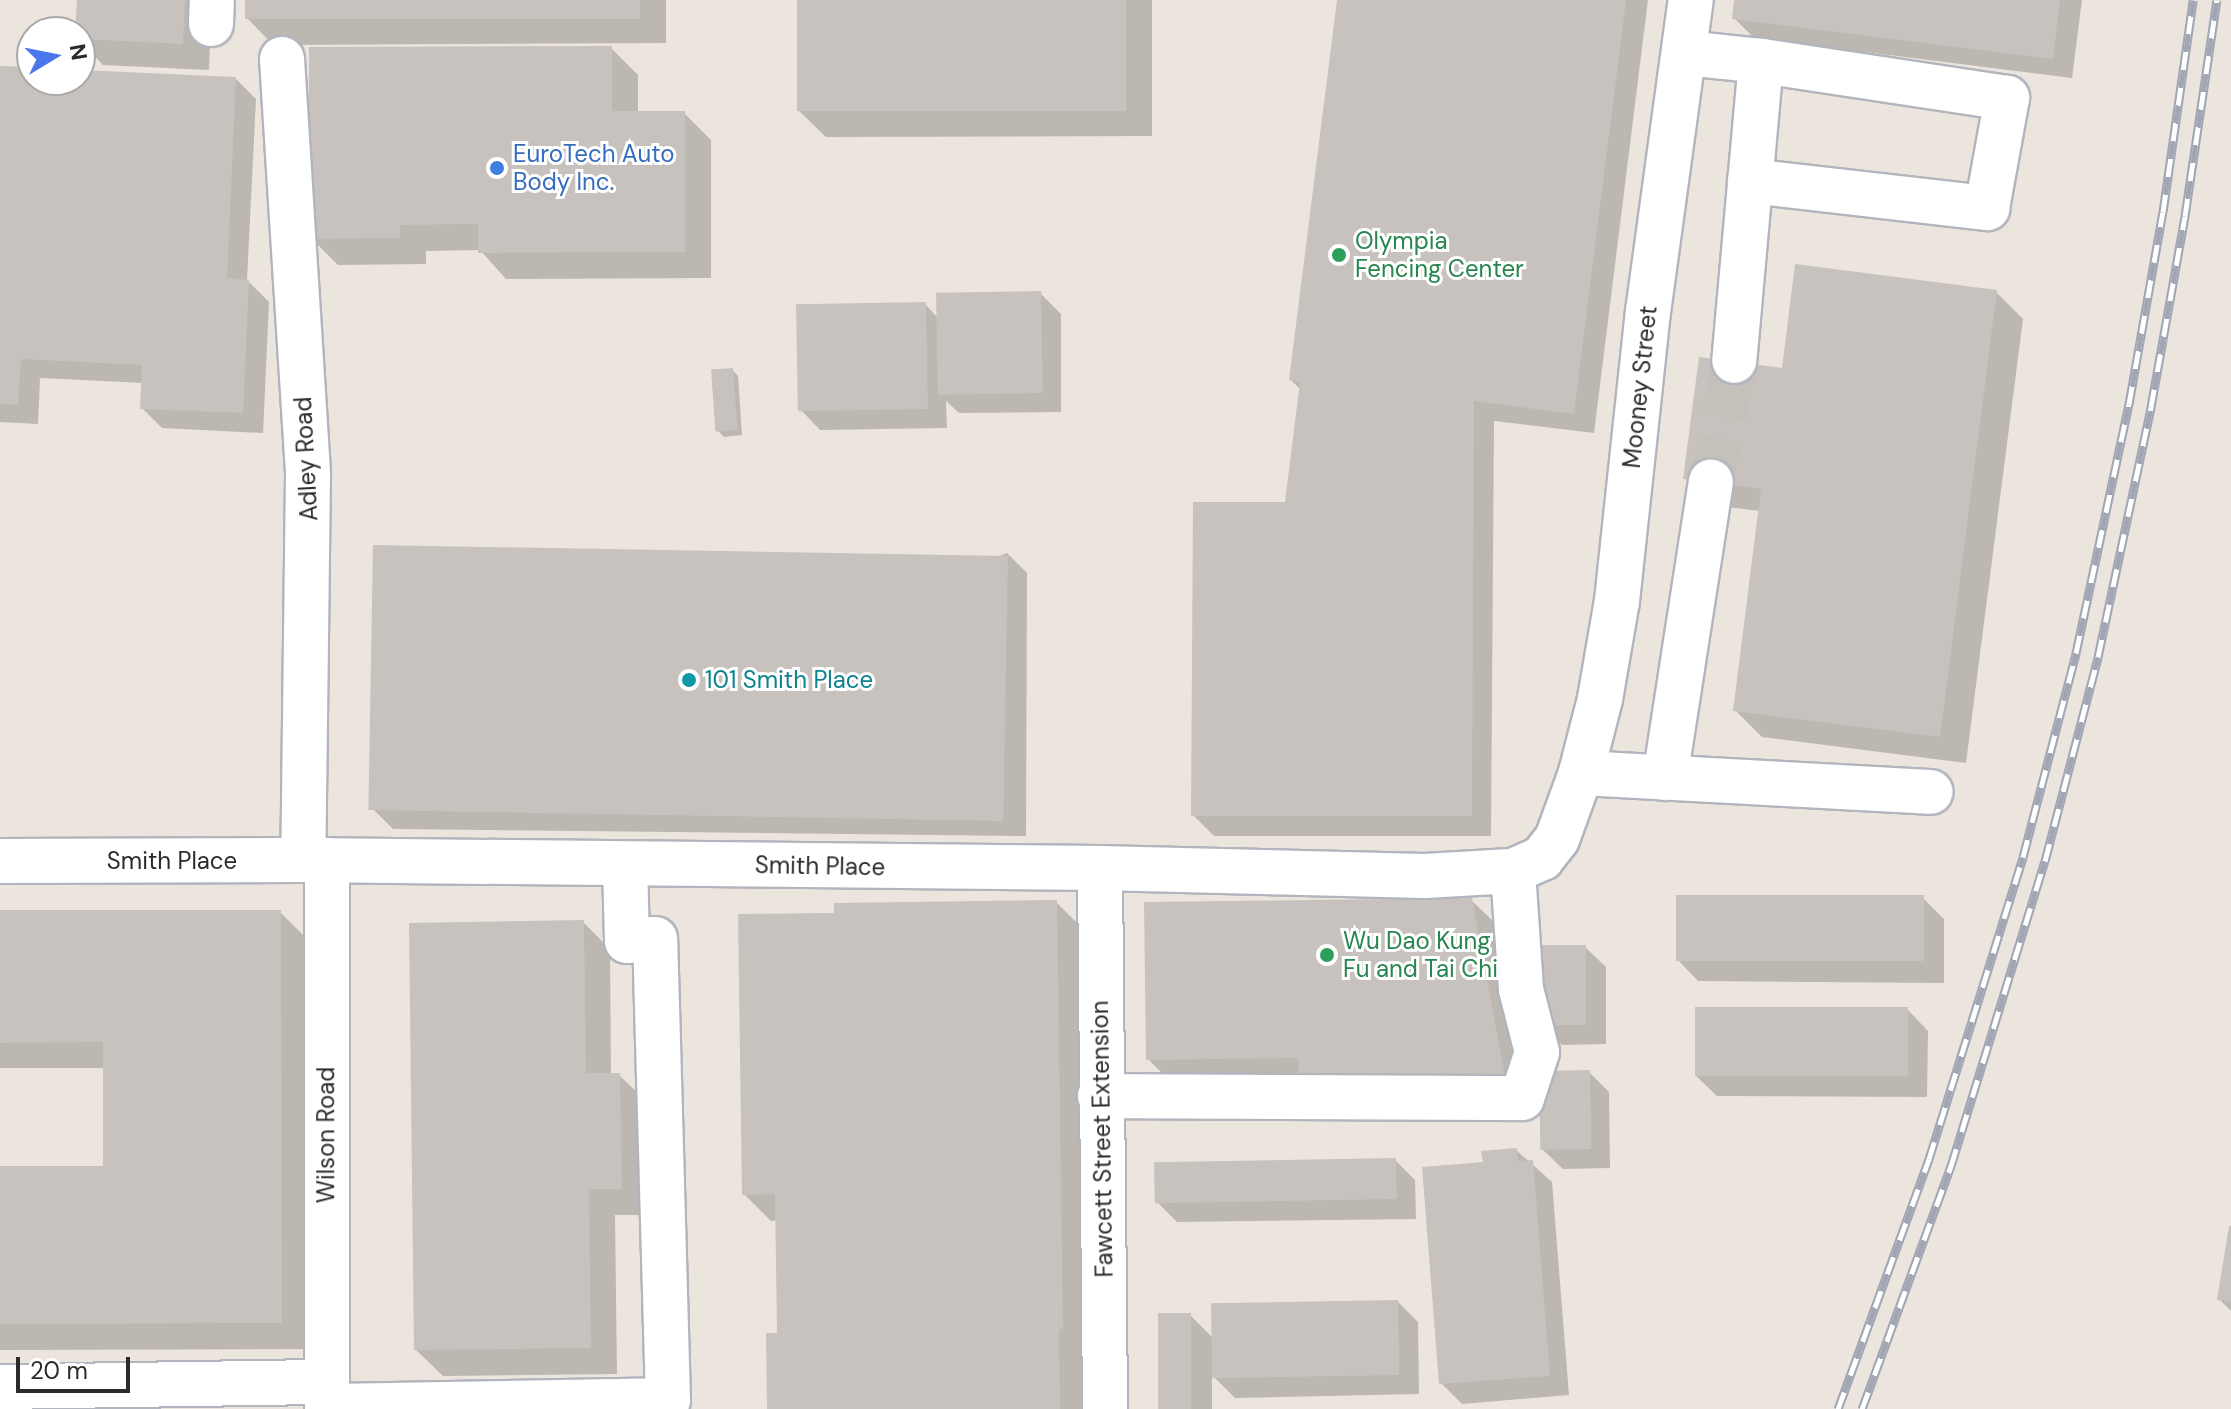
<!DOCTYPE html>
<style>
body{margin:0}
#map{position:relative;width:2231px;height:1409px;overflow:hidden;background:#ece5de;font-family:"DM Sans",sans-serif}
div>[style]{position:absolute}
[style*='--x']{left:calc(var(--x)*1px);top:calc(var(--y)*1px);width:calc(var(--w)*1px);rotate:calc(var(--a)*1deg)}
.shadow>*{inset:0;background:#0003}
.building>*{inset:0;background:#c7c2be;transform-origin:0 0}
.minor-tunnel>*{height:44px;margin-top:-22px;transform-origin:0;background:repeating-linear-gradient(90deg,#c5c0ba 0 44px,transparent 0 66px)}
.roads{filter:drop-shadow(2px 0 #b2b5bd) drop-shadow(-2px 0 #b2b5bd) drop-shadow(0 2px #b2b5bd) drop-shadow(0 -2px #b2b5bd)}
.minor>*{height:44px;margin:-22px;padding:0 22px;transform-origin:22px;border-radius:22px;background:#fff}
.rail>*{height:9px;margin-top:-4.5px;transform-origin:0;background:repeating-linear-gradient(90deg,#fff 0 18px,#a1a6b4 0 36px);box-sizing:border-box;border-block:2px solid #a1a6b4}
.dots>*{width:22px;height:22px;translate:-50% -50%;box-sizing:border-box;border:4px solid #fff;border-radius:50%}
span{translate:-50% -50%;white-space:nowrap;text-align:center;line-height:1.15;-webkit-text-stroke:6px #fff;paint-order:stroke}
.shop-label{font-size:24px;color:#366cbe}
.left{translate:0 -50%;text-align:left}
.leisure-label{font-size:24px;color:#27864d}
.street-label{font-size:24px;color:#2b2b2b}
.culture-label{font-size:24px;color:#0d838f}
.north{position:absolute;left:16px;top:16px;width:80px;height:80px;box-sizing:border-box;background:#fff;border:2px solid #aaa;border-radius:50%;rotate:80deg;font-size:22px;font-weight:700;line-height:32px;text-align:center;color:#2b2b2b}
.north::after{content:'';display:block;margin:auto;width:28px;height:36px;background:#4b77ec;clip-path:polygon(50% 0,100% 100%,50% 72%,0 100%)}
.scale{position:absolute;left:16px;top:1357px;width:114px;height:36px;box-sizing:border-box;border:4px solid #2b2b2b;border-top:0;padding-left:10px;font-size:24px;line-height:28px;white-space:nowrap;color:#2b2b2b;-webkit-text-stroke:6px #fff;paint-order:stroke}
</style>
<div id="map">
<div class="shadow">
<i style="clip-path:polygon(79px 0,212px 0,209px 70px,103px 65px,80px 41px)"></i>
<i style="clip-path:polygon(247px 0,666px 0,666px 43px,273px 45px,247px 18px)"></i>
<i style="clip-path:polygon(799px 0,1152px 0,1152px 136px,826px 137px,799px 111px)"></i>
<i style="clip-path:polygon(1339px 0,1648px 0,1594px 433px,1494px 421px,1491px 836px,1214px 836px,1193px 815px,1287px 504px,1301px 390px,1291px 380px)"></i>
<i style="clip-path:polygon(1736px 0,2082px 0,2072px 78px,1754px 38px,1734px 18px)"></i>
<i style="clip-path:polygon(611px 48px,638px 75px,638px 113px,684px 113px,711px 140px,711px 278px,506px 279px,480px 250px,426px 251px,426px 264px,338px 265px,311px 238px)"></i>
<i style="clip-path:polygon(0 68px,32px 69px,32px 80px,80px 80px,80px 72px,236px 79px,256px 99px,247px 280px,269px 302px,263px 433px,162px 428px,142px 408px,143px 383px,40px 378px,38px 424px,0 422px)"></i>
<i style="clip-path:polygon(1996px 292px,2023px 319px,1966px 763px,1762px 737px,1735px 710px,1760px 511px,1712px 505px,1686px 478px,1784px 370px)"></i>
<i style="clip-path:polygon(1040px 293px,1061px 314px,1061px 412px,959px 413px,946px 401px,947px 428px,820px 430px,800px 409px,925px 304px,938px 318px)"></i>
<i style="clip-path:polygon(732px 370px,738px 376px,742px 435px,724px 437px,717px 430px)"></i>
<i style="clip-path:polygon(1007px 553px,1027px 573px,1026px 836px,393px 829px,373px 809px)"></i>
<i style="clip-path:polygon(1924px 899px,1944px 919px,1944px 983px,1698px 981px,1678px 960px)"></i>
<i style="clip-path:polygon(1471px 900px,1492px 920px,1526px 1102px,1169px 1080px,1148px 1059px)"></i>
<i style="clip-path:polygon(1056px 902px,1083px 929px,1089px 1355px,1082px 1355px,1095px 1368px,1096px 1409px,769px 1409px,779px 1335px,777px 1220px,771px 1221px,744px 1194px,836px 915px)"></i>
<i style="clip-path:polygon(0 912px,280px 912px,307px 939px,308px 1349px,0 1350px,0 1168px,105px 1168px,105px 1068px,0 1068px)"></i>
<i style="clip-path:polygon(583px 922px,610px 949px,611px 1075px,619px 1075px,646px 1101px,648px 1215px,615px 1215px,617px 1374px,443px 1376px,416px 1350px)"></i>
<i style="clip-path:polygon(1585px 947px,1606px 967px,1606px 1044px,1562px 1045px,1541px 1024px)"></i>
<i style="clip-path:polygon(1908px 1010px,1928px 1031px,1927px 1097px,1717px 1096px,1696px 1076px)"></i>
<i style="clip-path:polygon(1589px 1072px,1609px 1092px,1610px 1168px,1563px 1169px,1542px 1149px)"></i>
<i style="clip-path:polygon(1516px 1150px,1552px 1182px,1569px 1395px,1462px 1404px,1441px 1383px,1485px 1164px)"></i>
<i style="clip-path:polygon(1395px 1160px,1415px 1180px,1416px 1219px,1177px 1222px,1157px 1202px)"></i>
<i style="clip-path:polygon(2231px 1228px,2231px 1311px,2219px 1299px)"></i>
<i style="clip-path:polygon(1398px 1302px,1418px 1322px,1419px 1394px,1235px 1398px,1212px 1375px,1212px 1409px,1162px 1409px,1190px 1315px,1213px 1338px)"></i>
</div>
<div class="building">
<i style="clip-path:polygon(77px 0,185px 0,183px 44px,80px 39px,80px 32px,75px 32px)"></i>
<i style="left:245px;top:0;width:395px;height:19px"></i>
<i style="left:797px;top:0;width:329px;height:111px"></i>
<i style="clip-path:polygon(1337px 0,1626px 0,1574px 414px,1474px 401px,1472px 816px,1191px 816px,1193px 502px,1285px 502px,1300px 382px,1289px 380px)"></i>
<i style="clip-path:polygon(1734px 0,2060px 0,2053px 59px,1732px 19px)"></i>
<i style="clip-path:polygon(612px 46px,612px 111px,685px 111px,685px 252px,478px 253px,478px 224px,400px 225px,400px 238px,309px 239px,309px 47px)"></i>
<i style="clip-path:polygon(0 66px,32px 67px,32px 80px,80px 80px,80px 70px,236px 77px,227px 278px,249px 280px,243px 413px,140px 409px,142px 365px,21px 359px,18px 405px,0 404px)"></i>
<i style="clip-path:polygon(1795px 264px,1997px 290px,1940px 737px,1733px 711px,1761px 489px,1683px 479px,1699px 357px,1782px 368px)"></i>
<i style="left:1041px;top:291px;width:102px;height:105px;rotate:89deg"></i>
<i style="left:926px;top:302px;width:107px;height:130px;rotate:89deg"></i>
<i style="left:733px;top:368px;width:62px;height:22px;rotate:86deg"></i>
<i style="left:373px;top:545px;width:635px;height:265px;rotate:1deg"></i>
<i style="left:1676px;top:895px;width:248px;height:66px"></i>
<i style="clip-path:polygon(1472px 898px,1506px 1082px,1299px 1085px,1298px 1058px,1146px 1060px,1144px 902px)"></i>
<i style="clip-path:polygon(1057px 900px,1063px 1329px,1059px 1329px,1060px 1409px,767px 1409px,766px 1333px,777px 1333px,775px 1194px,742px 1195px,738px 914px,834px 913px,834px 903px)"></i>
<i style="clip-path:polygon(0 910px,281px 910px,282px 1323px,0 1324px,0 1166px,103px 1166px,103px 1042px,0 1043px)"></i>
<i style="clip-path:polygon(584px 920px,586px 1073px,620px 1073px,622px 1189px,589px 1189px,591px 1348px,414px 1350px,409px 923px)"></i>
<i style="left:1538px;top:945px;width:48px;height:80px"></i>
<i style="left:1695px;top:1007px;width:213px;height:69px"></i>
<i style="left:1590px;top:1070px;width:79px;height:51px;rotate:89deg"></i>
<i style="clip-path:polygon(1517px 1148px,1518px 1161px,1533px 1160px,1550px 1376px,1439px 1384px,1422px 1167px,1483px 1162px,1481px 1151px)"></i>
<i style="left:1396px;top:1158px;width:41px;height:242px;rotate:89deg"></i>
<i style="clip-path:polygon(2229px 1226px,2231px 1226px,2231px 1302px,2217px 1300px)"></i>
<i style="left:1398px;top:1300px;width:75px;height:187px;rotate:89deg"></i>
<i style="left:1158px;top:1313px;width:33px;height:96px"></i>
</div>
<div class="minor-tunnel">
<i style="--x:1711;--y:482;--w:123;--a:-79.2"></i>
</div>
<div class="roads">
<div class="minor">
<i style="--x:211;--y:24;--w:24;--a:-88"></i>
<i style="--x:1684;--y:53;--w:77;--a:5.9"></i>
<i style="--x:1761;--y:61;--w:301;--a:95.1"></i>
<i style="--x:282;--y:59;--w:416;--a:86.4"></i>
<i style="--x:308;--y:474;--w:386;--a:90.7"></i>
<i style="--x:1750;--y:181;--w:239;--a:6.5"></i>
<i style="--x:1987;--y:208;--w:112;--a:-79.7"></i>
<i style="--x:2007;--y:98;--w:249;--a:-171.4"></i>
<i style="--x:1581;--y:773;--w:350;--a:3.1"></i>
<i style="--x:1665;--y:778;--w:300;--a:-81.2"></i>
<i style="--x:0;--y:861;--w:303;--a:-0.2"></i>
<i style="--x:303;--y:860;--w:797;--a:0.58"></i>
<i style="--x:1100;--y:868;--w:325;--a:1.4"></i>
<i style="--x:1425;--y:876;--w:88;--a:-3.3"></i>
<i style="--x:1513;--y:871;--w:32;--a:-24"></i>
<i style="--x:1542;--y:858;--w:24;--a:-52"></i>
<i style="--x:1557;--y:839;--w:70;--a:-70"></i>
<i style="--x:1581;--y:773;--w:76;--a:-75.6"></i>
<i style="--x:1600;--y:699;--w:99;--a:-80.2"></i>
<i style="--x:1617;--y:601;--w:291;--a:-83.9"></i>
<i style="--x:1648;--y:312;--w:315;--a:-82.2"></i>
<i style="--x:1100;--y:868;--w:541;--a:89.47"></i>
<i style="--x:1100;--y:1096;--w:422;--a:0.3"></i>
<i style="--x:1522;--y:1098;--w:48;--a:-71.9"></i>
<i style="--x:1537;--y:1052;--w:65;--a:-104.3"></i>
<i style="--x:1521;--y:989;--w:118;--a:-93.9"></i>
<i style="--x:0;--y:1387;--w:326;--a:-0.9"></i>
<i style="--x:327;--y:1406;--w:341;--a:-1"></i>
<i style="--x:668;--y:1400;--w:461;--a:-91.6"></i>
<i style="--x:655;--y:939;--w:28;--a:176"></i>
<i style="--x:627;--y:941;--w:77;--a:-91.5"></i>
<i style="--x:327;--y:1409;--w:549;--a:-90"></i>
</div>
</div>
<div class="rail">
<i style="--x:1838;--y:1409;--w:266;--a:-70"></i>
<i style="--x:1929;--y:1159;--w:316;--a:-72.7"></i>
<i style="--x:2023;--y:857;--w:211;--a:-75.4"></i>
<i style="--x:2076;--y:653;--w:255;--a:-78"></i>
<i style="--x:2129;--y:404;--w:195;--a:-80"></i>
<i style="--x:2163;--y:212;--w:214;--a:-81.9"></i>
<i style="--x:1862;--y:1409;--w:259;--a:-69.9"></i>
<i style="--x:1951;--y:1166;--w:319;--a:-72.9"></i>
<i style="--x:2045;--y:861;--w:211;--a:-75.4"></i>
<i style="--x:2098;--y:657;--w:256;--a:-78"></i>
<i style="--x:2151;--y:407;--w:194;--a:-79.9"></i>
<i style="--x:2185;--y:216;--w:218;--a:-81.6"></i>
</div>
<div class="dots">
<i style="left:497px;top:168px;background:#3f7fe0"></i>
<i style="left:1339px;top:255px;background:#2e9e5b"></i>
<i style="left:689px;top:680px;background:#0f9aa8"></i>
<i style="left:1327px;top:955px;background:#2e9e5b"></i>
</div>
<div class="shop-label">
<span class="left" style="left:513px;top:168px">EuroTech Auto<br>Body Inc.</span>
</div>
<div class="leisure-label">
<span class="left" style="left:1355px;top:255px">Olympia<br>Fencing Center</span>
<span class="left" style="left:1343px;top:955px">Wu Dao Kung<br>Fu and Tai Chi</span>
</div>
<div class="street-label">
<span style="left:1640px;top:387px;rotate:-84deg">Mooney Street</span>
<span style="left:306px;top:459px;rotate:-93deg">Adley Road</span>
<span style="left:172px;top:861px">Smith Place</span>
<span style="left:820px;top:866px;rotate:1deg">Smith Place</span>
<span style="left:326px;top:1135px;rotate:-90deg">Wilson Road</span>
<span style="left:1102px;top:1139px;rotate:-91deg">Fawcett Street Extension</span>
</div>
<div class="culture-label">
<span class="left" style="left:705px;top:680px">101 Smith Place</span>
</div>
<div class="north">N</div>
<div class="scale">20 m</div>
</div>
